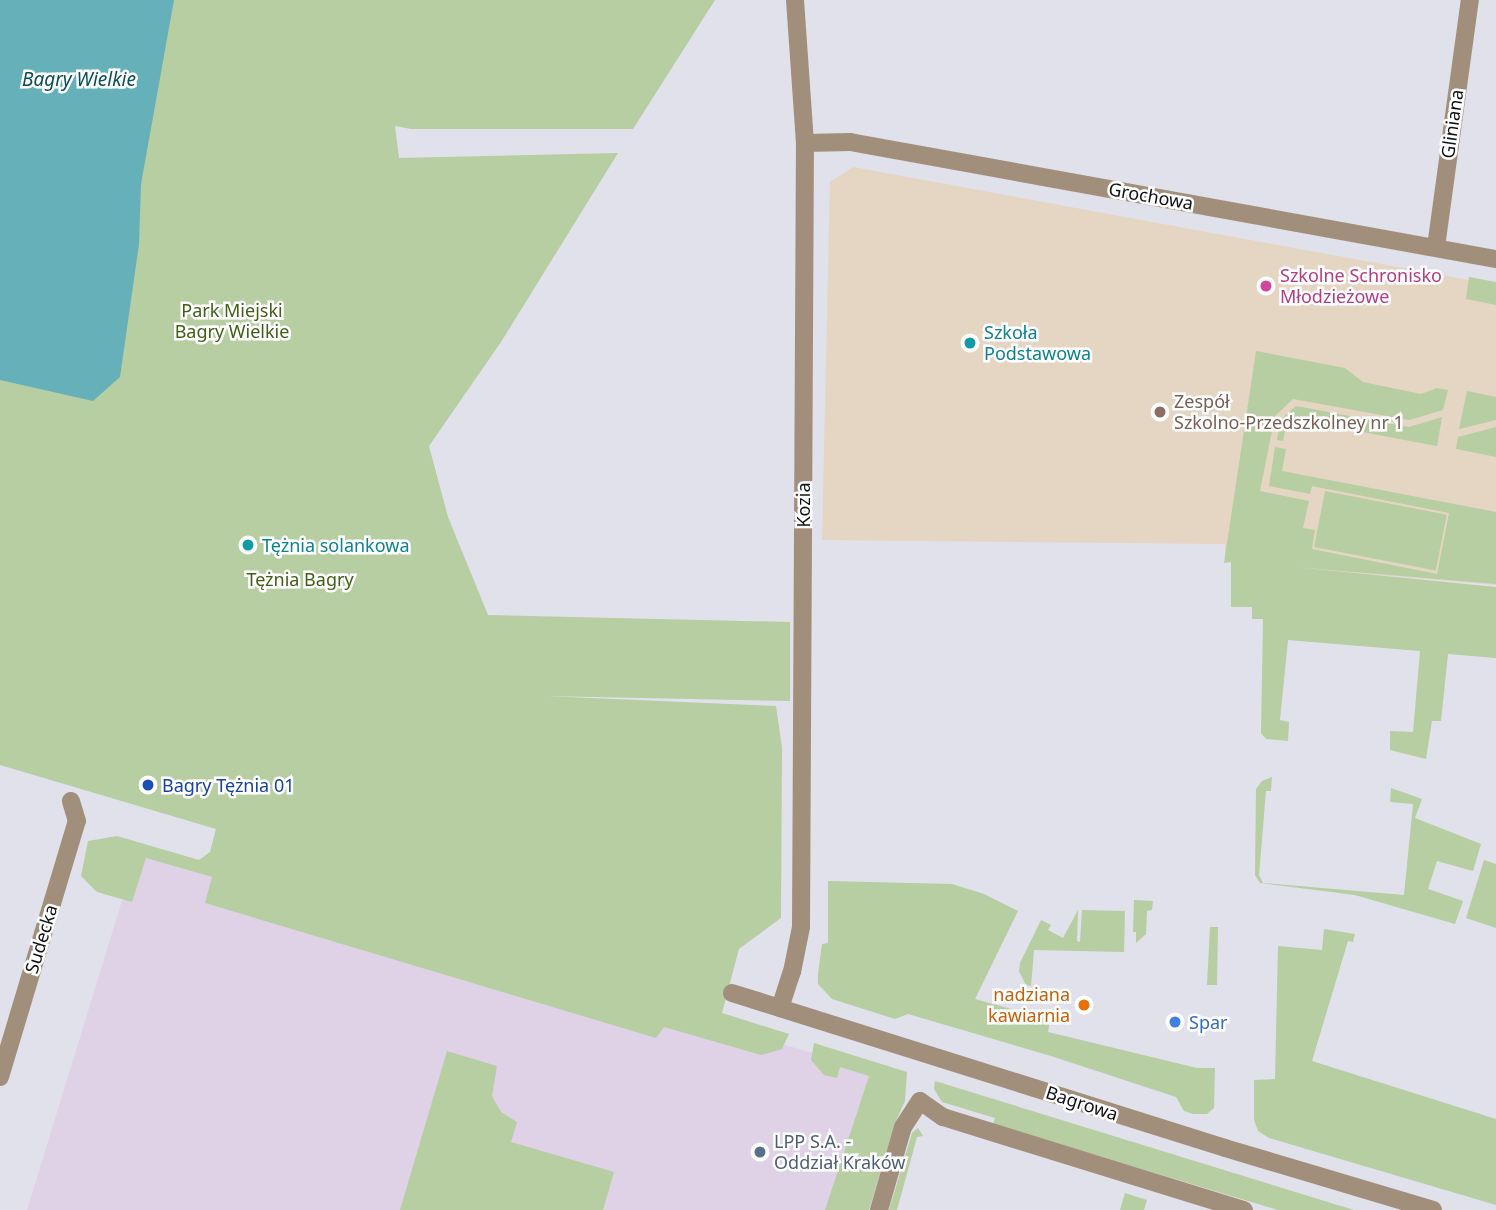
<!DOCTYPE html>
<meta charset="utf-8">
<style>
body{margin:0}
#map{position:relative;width:1496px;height:1210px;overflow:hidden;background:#e0e1ea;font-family:"Noto Sans",sans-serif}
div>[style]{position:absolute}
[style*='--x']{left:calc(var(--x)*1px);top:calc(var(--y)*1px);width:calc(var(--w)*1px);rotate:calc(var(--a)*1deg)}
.commercial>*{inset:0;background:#dfd2e6}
.education>*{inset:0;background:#e5d5c3}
.green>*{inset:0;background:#b7cda2;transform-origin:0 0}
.water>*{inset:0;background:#65b0b9}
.minor>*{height:18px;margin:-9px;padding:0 9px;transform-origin:9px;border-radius:9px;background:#a18f7c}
.dots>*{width:19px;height:19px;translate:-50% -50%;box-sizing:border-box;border:4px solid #fff;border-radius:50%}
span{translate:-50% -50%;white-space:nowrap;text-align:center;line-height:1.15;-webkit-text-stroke:5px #fff;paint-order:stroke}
.street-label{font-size:18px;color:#0f1013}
.hotel-label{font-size:18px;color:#b23c85}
.left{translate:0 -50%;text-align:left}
.park-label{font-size:18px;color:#405f16}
.culture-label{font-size:18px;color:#0d838f}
.education-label{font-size:18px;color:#785e54}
.transit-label{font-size:18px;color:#164399}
.food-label{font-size:18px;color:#c56008}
.right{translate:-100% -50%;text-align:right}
.shop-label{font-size:18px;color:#366cbe}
.service-label{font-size:18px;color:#4e5e75}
.water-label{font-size:19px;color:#084e55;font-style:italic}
</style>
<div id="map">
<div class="commercial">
<i style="clip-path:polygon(136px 855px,898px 1078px,859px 1210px,27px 1210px)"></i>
</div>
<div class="education">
<i style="clip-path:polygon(853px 167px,1496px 285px,1496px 585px,1225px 562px,1225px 544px,822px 540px,830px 182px)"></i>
</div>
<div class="green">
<i style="clip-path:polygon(0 0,715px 0,633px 129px,411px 129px,395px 126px,399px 158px,618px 153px,501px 342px,429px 446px,448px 517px,488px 615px,790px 622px,790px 701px,545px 696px,776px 706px,782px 748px,781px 918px,739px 949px,722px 1013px,789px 1034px,782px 1049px,761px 1055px,664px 1027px,656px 1038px,205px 903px,212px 877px,146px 858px,132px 902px,97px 892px,81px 876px,88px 841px,117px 836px,199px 860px,210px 852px,216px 829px,0 765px)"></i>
<i style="clip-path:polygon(1469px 277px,1496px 282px,1496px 305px,1466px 299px)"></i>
<i style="clip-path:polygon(1256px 351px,1345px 368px,1363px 382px,1421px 394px,1437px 388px,1448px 390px,1443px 410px,1409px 420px,1293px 399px,1275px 416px,1260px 491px,1309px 501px,1303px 528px,1315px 530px,1312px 549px,1437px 574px,1449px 513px,1312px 486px,1310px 494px,1269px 486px,1275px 447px,1286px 449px,1282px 471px,1496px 512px,1496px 584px,1295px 567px,1496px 587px,1496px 658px,1448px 654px,1441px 721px,1432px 721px,1426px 759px,1390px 750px,1390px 731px,1413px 732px,1420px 651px,1288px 640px,1280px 720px,1289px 722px,1288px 741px,1266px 739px,1261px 733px,1263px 619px,1252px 619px,1252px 607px,1231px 607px,1231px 562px,1224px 563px)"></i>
<i style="clip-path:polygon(1467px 391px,1496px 397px,1496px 420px,1459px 429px)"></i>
<i style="clip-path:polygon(1296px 406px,1409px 427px,1442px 417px,1437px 446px,1293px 419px,1292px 425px,1286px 425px,1283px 441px,1277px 440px,1281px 419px)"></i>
<i style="clip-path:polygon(1496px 427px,1496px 457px,1456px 449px,1458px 437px)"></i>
<i style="left:1325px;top:491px;width:124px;height:57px;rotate:11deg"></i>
<i style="clip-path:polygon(1272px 777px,1271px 791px,1266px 791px,1259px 875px,1263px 883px,1404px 895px,1413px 804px,1390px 802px,1391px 788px,1422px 799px,1415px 818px,1481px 844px,1473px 871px,1437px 861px,1428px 889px,1463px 901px,1455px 924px,1355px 895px,1260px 883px,1255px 875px,1256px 789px,1262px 781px)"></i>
<i style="clip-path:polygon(1484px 860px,1496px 864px,1496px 928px,1466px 918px)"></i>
<i style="clip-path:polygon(828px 881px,952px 884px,984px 894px,1018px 911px,975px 999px,1050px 1020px,1048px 1032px,1197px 1068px,1215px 1068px,1214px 1108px,1207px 1114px,1193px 1114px,1184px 1111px,1176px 1097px,1051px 1056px,908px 1014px,895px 1019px,832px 999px,818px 984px,818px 974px,822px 944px,828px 943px)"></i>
<i style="clip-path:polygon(1134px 900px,1153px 901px,1152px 910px,1147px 911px,1146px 934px,1136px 943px,1136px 932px,1133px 932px)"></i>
<i style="clip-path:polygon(1078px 910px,1077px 941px,1080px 942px,1082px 910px,1125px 911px,1124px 952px,1034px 950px,1031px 986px,1026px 985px,1019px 971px,1020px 963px,1041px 920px,1051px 925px,1048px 930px,1063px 938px)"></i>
<i style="clip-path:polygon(1210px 927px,1218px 927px,1217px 985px,1207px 985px)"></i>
<i style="clip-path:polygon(1324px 929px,1355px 934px,1353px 942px,1348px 941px,1312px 1061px,1496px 1119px,1496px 1205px,1269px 1138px,1258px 1131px,1254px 1120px,1254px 1080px,1275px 1079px,1278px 946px,1322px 950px)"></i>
<i style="clip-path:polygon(814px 1043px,907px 1072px,905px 1101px,895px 1123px,869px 1210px,825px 1210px,869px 1076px,840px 1067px,837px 1078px,824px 1075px,811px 1060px)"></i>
<i style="clip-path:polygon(447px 1051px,497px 1066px,492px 1096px,501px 1112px,517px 1122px,511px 1142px,614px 1172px,603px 1210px,400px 1210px)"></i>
<i style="clip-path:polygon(935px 1081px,1354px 1210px,1278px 1210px,993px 1124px,995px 1118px,942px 1102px,934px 1089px)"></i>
<i style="clip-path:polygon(918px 1128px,923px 1136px,917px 1137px,897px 1210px,889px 1210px,912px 1133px)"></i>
<i style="clip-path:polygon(1125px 1193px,1147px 1200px,1144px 1210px,1120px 1210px)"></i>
</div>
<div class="water">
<i style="clip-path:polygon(0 0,174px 0,141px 184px,139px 244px,120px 377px,93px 401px,0 380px)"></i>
</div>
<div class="minor">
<i style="--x:805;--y:143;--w:45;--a:-1.3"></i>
<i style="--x:850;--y:142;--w:657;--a:10.27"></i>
<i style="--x:1436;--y:247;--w:249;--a:-82.2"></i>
<i style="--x:732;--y:993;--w:517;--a:17.45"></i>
<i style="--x:1225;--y:1148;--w:217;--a:16.6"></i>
<i style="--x:780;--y:1008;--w:38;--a:-72"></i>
<i style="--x:792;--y:972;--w:46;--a:-78.7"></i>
<i style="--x:801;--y:927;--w:784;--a:-89.71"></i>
<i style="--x:805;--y:143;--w:143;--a:-94"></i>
<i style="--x:0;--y:1077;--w:267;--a:-73.3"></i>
<i style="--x:77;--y:821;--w:21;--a:-107"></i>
<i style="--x:879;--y:1210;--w:86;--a:-73.9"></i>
<i style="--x:903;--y:1127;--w:31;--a:-57"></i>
<i style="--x:920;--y:1101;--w:28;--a:35"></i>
<i style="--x:943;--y:1117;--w:315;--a:17.2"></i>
</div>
<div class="dots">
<i style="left:1266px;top:286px;background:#d1479c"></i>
<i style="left:970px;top:343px;background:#0f9aa8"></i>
<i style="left:1160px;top:412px;background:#8d6e63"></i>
<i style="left:248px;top:545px;background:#0f9aa8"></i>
<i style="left:148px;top:785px;background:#1a4fb4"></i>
<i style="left:1084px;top:1005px;background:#e8710a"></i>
<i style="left:1175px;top:1022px;background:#3f7fe0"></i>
<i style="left:760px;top:1152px;background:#5c6f8a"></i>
</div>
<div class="street-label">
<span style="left:1452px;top:124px;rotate:-82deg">Gliniana</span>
<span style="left:1151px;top:196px;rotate:10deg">Grochowa</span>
<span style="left:803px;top:505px;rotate:-90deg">Kozia</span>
<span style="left:41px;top:939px;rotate:-73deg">Sudecka</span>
<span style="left:1082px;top:1103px;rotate:18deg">Bagrowa</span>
</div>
<div class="hotel-label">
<span class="left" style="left:1280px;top:286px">Szkolne Schronisko<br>Młodzieżowe</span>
</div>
<div class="park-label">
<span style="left:232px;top:321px">Park Miejski<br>Bagry Wielkie</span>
<span style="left:300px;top:579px">Tężnia Bagry</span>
</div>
<div class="culture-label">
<span class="left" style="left:984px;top:343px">Szkoła<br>Podstawowa</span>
<span class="left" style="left:262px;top:545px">Tężnia solankowa</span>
</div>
<div class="education-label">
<span class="left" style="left:1174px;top:412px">Zespół<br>Szkolno-Przedszkolney nr 1</span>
</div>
<div class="transit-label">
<span class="left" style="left:162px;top:785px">Bagry Tężnia 01</span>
</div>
<div class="food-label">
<span class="right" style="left:1070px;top:1005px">nadziana<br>kawiarnia</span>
</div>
<div class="shop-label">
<span class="left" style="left:1189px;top:1022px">Spar</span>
</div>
<div class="service-label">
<span class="left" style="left:774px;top:1152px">LPP S.A. -<br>Oddział Kraków</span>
</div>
<div class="water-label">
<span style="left:79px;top:80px">Bagry Wielkie</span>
</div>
</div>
